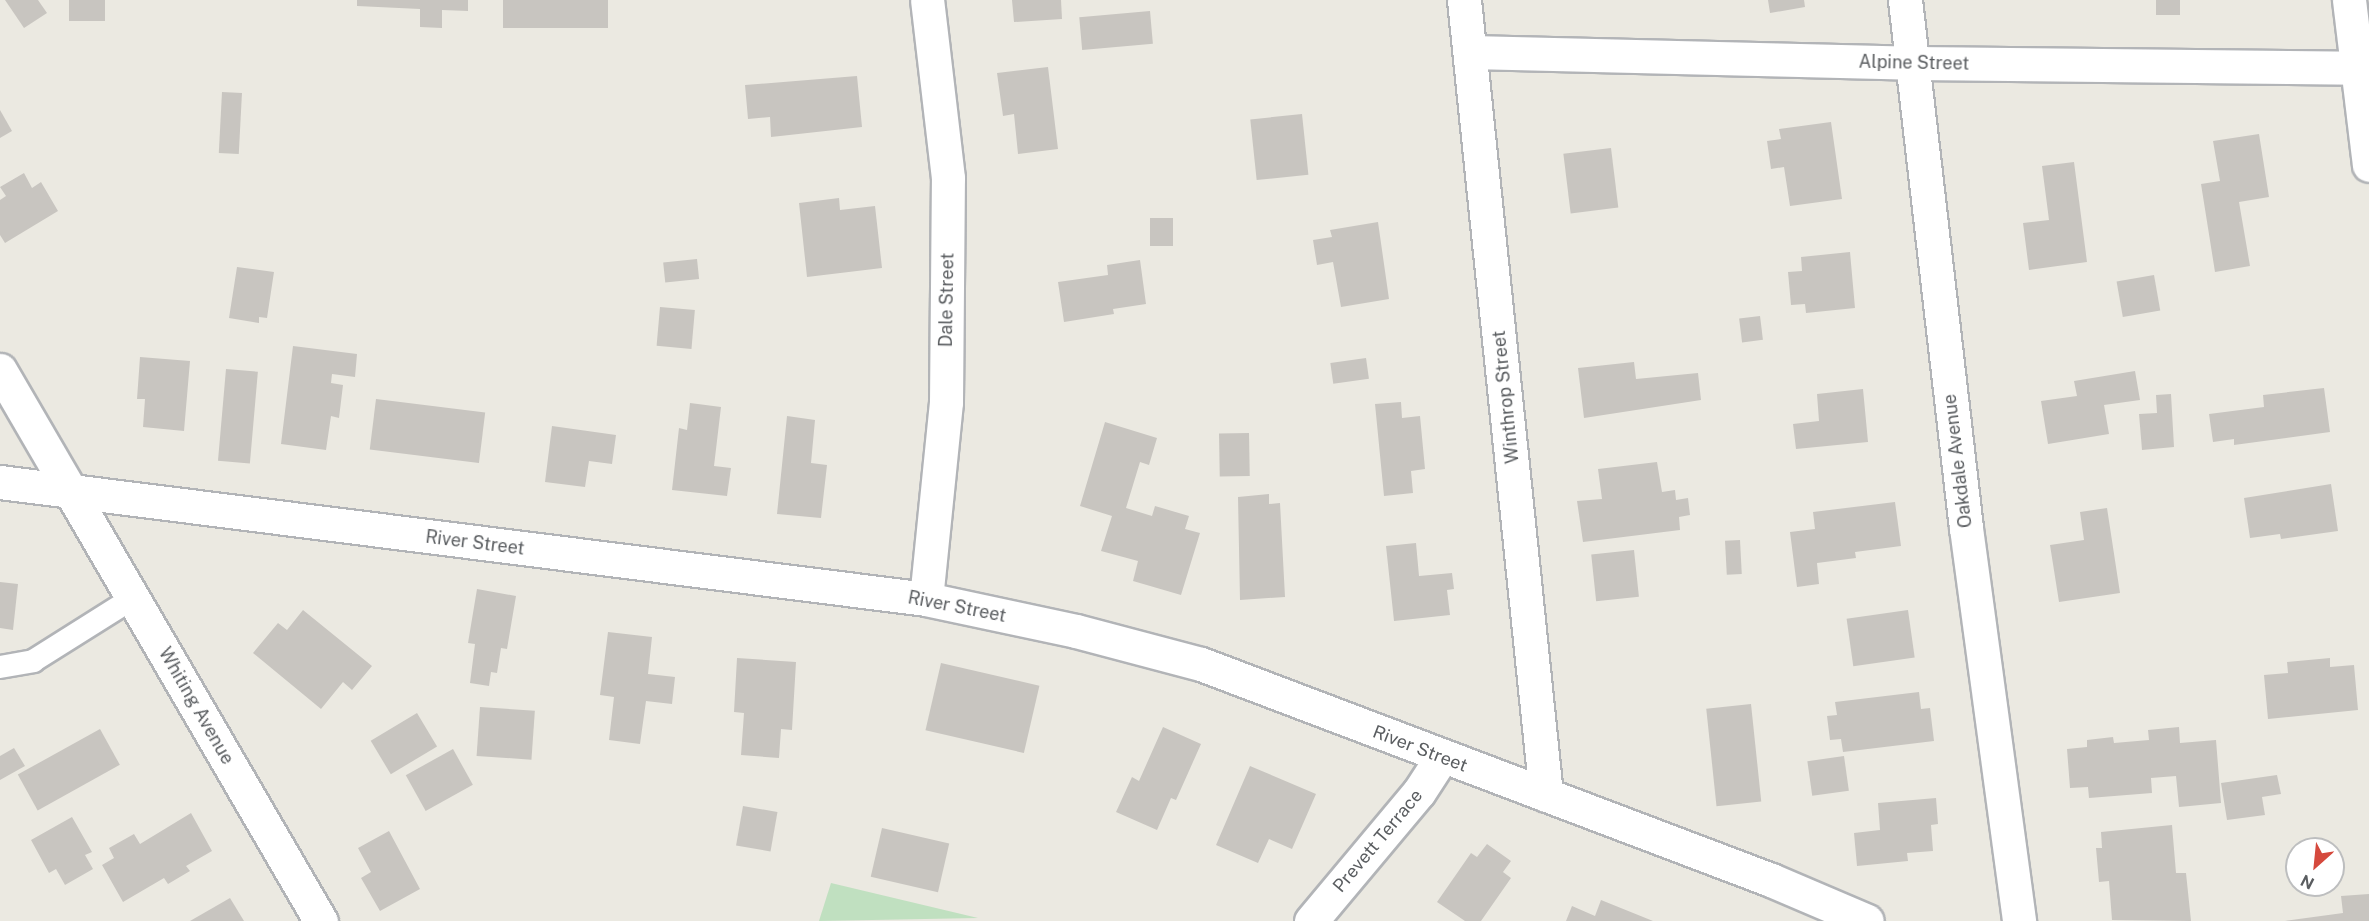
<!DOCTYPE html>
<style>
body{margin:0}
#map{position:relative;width:2369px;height:921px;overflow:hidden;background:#ebe9e1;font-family:"Public Sans",sans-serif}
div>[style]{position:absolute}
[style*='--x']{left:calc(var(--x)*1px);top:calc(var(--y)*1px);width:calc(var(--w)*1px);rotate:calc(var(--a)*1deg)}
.green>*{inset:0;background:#c0e0c0}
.building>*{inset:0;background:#c8c5c0;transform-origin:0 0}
.roads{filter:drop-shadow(2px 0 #b2b4b7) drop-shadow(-2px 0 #b2b4b7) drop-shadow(0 2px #b2b4b7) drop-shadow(0 -2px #b2b4b7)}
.lane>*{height:22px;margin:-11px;padding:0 11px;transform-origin:11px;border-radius:11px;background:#fff}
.street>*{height:33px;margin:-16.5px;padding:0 16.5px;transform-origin:16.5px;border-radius:16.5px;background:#fff}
.secondary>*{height:33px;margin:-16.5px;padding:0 16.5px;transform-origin:16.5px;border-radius:16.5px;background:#fff}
span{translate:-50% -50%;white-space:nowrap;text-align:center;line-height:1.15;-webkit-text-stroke:4.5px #fff;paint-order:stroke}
.street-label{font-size:18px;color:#5a5d60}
.north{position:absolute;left:2285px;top:837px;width:60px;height:60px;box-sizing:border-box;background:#fff;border:2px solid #bdbebf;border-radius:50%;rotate:207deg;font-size:16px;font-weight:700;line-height:24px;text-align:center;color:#5a5d60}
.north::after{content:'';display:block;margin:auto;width:21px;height:27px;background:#d5493d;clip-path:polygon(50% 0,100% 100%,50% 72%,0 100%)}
</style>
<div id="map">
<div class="green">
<i style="clip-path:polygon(831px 883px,978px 918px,819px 921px)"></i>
</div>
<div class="building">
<i style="clip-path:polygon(5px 0,38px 0,47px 13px,24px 28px)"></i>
<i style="left:69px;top:0;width:36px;height:21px"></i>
<i style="clip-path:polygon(357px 0,468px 0,468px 11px,442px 10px,442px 28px,420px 27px,420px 9px,357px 6px)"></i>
<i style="left:503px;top:0;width:105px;height:28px"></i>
<i style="clip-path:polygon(1012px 0,1061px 0,1062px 19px,1014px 22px)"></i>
<i style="clip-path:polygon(1768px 0,1804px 0,1805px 7px,1770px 13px)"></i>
<i style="left:2156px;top:0;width:24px;height:15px"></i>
<i style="left:1150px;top:11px;width:33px;height:71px;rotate:85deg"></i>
<i style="clip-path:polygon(1048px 67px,1058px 149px,1018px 154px,1014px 114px,1003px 116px,997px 73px)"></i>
<i style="clip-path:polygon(857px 76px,862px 127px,771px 137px,770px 117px,748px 119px,745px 85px)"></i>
<i style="left:222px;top:92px;width:20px;height:61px;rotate:3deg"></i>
<i style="clip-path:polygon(0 110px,12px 131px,0 138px)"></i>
<i style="left:1302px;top:114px;width:61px;height:52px;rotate:84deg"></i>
<i style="clip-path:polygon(1831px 122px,1842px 199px,1790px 206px,1784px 167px,1771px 169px,1767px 141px,1781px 139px,1779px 129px)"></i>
<i style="clip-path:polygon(2259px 134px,2269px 197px,2239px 202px,2250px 266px,2215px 272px,2201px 184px,2220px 181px,2213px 141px)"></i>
<i style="left:1611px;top:148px;width:60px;height:48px;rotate:83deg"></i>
<i style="clip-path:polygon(2074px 162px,2087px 262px,2029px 270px,2023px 223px,2049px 220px,2042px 166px)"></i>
<i style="clip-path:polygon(24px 173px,32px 188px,41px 182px,58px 211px,5px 243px,0 235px,0 200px,6px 196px,0 187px)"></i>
<i style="clip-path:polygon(839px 198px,840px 210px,875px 206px,882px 268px,807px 277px,799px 203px)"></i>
<i style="left:1150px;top:218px;width:23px;height:28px"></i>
<i style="clip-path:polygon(1378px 222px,1389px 299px,1341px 307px,1333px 262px,1317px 265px,1313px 240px,1332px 237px,1330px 230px)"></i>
<i style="clip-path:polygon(1850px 252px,1855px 308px,1806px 313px,1805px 304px,1791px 305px,1788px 272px,1802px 271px,1801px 257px)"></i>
<i style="left:697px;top:259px;width:20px;height:34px;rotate:84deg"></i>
<i style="clip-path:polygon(1140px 260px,1146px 304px,1113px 309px,1114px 314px,1064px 322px,1058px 282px,1108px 275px,1107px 265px)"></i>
<i style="clip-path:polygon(237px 267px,274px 272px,267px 318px,259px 317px,259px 323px,229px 318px)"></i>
<i style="left:2154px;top:275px;width:36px;height:38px;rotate:80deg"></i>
<i style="left:660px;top:307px;width:35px;height:39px;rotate:5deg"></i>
<i style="left:1760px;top:316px;width:24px;height:21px;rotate:83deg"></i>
<i style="clip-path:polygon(293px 346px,357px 354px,355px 377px,332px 374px,331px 383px,343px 385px,339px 418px,331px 416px,326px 450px,281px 444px)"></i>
<i style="clip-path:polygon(140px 357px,190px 361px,184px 431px,143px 427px,145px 399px,137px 399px)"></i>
<i style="left:1366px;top:358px;width:21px;height:36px;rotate:82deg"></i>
<i style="clip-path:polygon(1634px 362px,1636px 379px,1698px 373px,1701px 400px,1584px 418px,1578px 368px)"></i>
<i style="left:226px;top:369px;width:32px;height:92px;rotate:5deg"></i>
<i style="clip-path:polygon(2135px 371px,2140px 400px,2104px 405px,2109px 434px,2048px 444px,2041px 401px,2077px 396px,2074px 381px)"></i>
<i style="clip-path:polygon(2324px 388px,2330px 432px,2234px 445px,2234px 439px,2213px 442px,2209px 414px,2264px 407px,2263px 395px)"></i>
<i style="clip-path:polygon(1863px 389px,1868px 442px,1796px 449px,1793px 424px,1819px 421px,1817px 394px)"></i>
<i style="clip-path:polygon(2171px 394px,2174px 447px,2142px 450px,2139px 414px,2157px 413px,2156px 395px)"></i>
<i style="left:376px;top:399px;width:110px;height:51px;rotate:7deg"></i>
<i style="clip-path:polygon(1401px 402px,1402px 418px,1420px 416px,1425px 469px,1411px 471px,1413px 493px,1384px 496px,1375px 404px)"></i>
<i style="clip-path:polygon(690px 403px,721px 407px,714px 466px,731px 468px,727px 496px,672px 490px,679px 428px,687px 430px)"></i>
<i style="clip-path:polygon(787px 416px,815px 420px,811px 463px,827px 465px,821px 518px,777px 514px)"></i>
<i style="clip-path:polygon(1105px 422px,1157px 438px,1149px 465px,1140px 462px,1126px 508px,1152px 516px,1155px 506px,1189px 516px,1185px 529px,1200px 533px,1181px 595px,1133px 581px,1138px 561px,1101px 551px,1112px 516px,1080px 506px)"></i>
<i style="clip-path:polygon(552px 426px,616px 435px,612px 464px,589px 461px,585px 487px,545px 482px)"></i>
<i style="left:1249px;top:433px;width:43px;height:30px;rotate:89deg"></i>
<i style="clip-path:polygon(1657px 462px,1662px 492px,1675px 490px,1676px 500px,1688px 498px,1690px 515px,1679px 517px,1680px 530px,1583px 542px,1577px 501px,1602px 499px,1598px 469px)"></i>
<i style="clip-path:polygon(2331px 484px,2338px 531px,2281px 539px,2280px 534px,2250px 538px,2244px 498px)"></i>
<i style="clip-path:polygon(1269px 494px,1269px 504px,1280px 503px,1285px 597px,1240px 600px,1238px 497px)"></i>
<i style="clip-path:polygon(1895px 502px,1901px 546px,1855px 552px,1856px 558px,1817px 563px,1819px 584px,1797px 587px,1790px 532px,1815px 529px,1813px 512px)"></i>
<i style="clip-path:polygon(2107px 508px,2120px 593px,2059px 602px,2050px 545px,2084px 540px,2080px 512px)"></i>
<i style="left:1740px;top:540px;width:34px;height:15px;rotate:87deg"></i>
<i style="clip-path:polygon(1416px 543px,1419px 576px,1452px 573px,1454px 589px,1447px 590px,1450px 615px,1394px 621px,1386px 546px)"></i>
<i style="left:1634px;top:550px;width:47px;height:43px;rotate:84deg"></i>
<i style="clip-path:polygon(0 582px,18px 584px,13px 630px,0 628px)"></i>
<i style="clip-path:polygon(477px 589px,516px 596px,507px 649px,501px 648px,497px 673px,491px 672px,489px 686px,470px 683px,475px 644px,468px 643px)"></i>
<i style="clip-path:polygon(303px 610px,372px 666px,352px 690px,343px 682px,321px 709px,253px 653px,278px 623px,287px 630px)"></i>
<i style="left:1908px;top:610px;width:48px;height:62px;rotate:82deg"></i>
<i style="clip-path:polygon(608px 632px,652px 637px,648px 674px,675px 677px,672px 704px,646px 701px,640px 744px,609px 740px,614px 697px,600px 695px)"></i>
<i style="clip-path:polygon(737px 658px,796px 662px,792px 730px,781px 729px,779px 758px,741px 755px,744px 713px,734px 712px)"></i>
<i style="clip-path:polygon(2330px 658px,2330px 667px,2354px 665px,2358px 710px,2268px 719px,2264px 675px,2288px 673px,2287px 662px)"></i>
<i style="left:941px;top:663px;width:101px;height:69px;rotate:13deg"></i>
<i style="clip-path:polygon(1919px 692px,1921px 709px,1930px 708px,1934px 741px,1843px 752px,1841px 739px,1830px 740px,1827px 716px,1837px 715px,1835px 702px)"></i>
<i style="left:1751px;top:704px;width:98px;height:45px;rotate:84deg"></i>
<i style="left:480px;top:707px;width:55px;height:49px;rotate:4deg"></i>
<i style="left:417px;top:713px;width:39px;height:54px;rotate:59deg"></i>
<i style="clip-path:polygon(1163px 727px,1201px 744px,1176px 800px,1171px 798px,1157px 830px,1116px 812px,1132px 777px,1139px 781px)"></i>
<i style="clip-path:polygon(2179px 727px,2180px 743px,2216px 740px,2221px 803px,2179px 807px,2176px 776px,2151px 778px,2152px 793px,2089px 798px,2088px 787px,2070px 788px,2067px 749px,2087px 747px,2087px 740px,2113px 737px,2114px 743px,2149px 740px,2148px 730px)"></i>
<i style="left:100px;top:729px;width:41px;height:94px;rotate:61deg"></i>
<i style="clip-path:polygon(14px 748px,25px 766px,0 780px,0 756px)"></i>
<i style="left:453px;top:749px;width:41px;height:54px;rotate:61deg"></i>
<i style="left:1844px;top:756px;width:35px;height:37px;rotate:82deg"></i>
<i style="clip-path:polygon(1250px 766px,1316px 794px,1292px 849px,1269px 839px,1258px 863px,1216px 845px)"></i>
<i style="clip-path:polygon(2277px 775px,2281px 794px,2262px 797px,2265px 815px,2227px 820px,2221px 783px)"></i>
<i style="clip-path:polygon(1936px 798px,1938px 824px,1931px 825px,1933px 851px,1907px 853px,1908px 861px,1857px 866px,1854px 833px,1880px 830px,1878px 803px)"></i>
<i style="left:743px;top:806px;width:35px;height:40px;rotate:10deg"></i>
<i style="clip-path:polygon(191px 813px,212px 851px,186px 866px,190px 871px,168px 884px,164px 878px,123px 902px,102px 865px,114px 858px,109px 848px,134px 834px,140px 844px)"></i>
<i style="clip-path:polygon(72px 817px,92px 852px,85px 855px,93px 869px,65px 885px,56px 869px,49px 873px,31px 840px)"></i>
<i style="clip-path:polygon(2172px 825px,2176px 873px,2186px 873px,2191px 921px,2112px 920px,2109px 881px,2099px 882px,2096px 848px,2102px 848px,2101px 832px)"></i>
<i style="left:882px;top:828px;width:69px;height:50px;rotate:13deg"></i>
<i style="clip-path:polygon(389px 831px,420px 889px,380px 911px,361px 878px,371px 872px,358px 848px)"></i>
<i style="clip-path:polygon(1487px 844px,1511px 861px,1503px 872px,1511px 878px,1481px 921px,1465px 921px,1437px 902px,1471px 853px,1477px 857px)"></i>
<i style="clip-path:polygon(2369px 894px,2369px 921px,2285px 921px,2343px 913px,2341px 896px)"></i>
<i style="clip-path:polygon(230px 898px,244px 921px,190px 921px)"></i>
<i style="clip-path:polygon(1601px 900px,1653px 921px,1566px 921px,1572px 906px,1595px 916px)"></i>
</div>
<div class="roads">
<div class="lane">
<i style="--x:0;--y:667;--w:34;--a:-10"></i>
<i style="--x:33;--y:661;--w:118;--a:-32.2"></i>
</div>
<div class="street">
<i style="--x:1464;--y:0;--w:799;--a:84.11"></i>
<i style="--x:1905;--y:0;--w:532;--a:83.41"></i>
<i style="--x:1966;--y:528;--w:397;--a:82.3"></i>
<i style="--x:1471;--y:52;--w:441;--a:1.4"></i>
<i style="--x:1912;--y:63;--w:445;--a:0.6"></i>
<i style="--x:0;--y:370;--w:141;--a:59.8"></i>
<i style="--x:926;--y:599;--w:198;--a:-84.2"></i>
<i style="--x:946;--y:402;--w:224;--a:-89.5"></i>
<i style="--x:948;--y:178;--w:179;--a:-96.7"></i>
<i style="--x:1311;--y:921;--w:168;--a:-50.1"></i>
<i style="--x:1419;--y:792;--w:40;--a:-57.1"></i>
</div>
<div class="secondary">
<i style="--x:2349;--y:0;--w:166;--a:83.1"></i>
<i style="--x:0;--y:482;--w:933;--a:7.2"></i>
<i style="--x:926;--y:599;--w:153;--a:12"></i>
<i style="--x:1076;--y:631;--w:129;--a:14.8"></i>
<i style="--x:1201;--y:664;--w:610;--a:20.75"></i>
<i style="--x:1771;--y:880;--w:104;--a:23.1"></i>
<i style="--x:71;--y:492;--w:497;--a:59.8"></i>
</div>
</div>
<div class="street-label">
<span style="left:1914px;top:63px;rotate:1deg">Alpine Street</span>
<span style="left:947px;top:300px;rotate:-89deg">Dale Street</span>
<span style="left:1506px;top:397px;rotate:-96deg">Winthrop Street</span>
<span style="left:1958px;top:461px;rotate:-97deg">Oakdale Avenue</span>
<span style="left:475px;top:543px;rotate:7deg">River Street</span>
<span style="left:957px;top:607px;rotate:11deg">River Street</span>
<span style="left:196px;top:706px;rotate:60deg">Whiting Avenue</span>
<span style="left:1420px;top:749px;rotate:21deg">River Street</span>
<span style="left:1378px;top:841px;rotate:-50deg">Prevett Terrace</span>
</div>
<div class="north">N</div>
</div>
